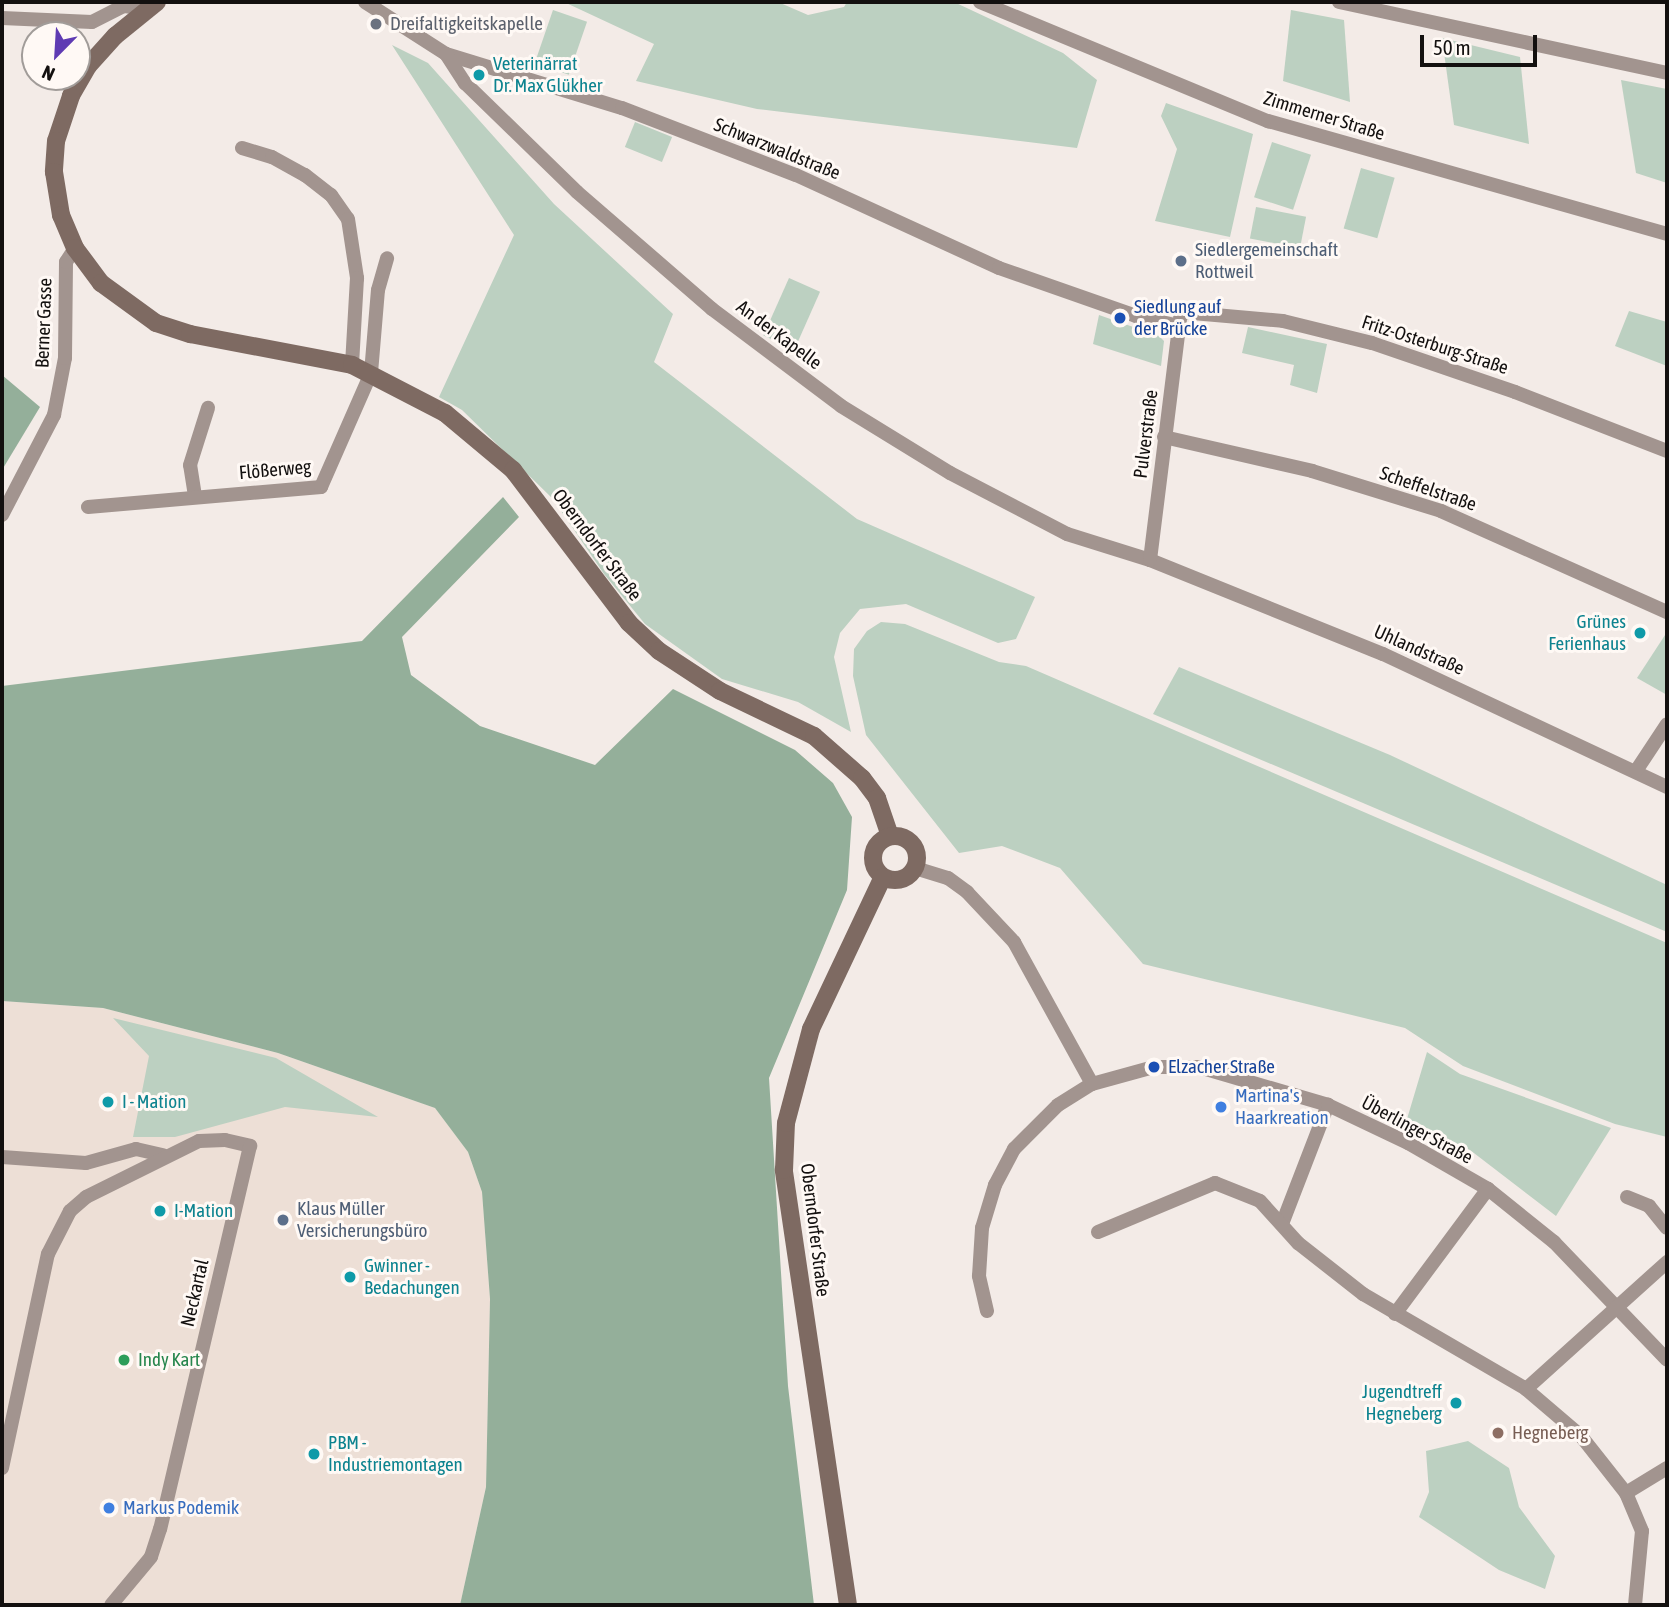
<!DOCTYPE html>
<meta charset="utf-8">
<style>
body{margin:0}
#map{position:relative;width:1669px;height:1607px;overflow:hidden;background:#f3ebe7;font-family:"Asap Condensed",sans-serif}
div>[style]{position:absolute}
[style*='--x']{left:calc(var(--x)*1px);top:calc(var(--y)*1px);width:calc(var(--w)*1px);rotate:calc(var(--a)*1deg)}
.built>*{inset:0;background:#eddfd6}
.green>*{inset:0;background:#bcd0c1;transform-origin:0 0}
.forest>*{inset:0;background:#94af9a}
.street>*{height:14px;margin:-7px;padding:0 7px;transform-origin:7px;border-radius:7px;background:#a2948f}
.secondary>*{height:18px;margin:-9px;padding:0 9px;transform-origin:9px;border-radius:9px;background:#7e6a62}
.secondary>.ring{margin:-9px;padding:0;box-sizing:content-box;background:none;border:18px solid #7e6a62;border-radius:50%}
.dots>*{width:19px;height:19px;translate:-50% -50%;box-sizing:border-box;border:4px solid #fff9f5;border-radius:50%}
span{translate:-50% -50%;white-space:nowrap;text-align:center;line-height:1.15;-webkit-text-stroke:6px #fff9f5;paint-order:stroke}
.worship-label{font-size:19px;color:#5b616d}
.left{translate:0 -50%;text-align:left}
.culture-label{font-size:19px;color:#0d838f}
.right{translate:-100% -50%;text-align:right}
.street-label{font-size:19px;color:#13100f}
.service-label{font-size:19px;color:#4e5e75}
.transit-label{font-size:19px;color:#164399}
.shop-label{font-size:19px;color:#366cbe}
.leisure-label{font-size:19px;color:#27864d}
.education-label{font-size:19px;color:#785e54}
.frame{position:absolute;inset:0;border:4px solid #13100f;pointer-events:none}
.north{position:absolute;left:21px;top:21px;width:70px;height:70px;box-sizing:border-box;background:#fff9f5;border:2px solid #a19c99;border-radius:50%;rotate:204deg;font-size:19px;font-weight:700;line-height:28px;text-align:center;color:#13100f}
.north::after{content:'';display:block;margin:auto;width:24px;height:32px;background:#5f3bb3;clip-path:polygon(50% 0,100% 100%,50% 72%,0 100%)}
.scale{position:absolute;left:1420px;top:35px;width:117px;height:32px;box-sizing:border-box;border:4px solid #13100f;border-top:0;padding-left:9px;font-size:21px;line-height:24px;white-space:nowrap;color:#13100f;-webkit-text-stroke:5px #fff9f5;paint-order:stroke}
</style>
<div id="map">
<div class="built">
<i style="clip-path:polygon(2px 1001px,103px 1008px,278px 1053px,435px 1108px,468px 1152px,482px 1192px,490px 1299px,486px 1487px,460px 1605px,2px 1605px)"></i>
</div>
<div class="green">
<i style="clip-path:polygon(564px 2px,778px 2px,808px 15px,844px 7px,847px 2px,954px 2px,1063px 53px,1097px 80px,1077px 148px,757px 109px,636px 81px,654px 44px)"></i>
<i style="left:553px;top:10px;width:36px;height:56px;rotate:19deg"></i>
<i style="clip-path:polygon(1291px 10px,1344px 20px,1350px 102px,1283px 81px)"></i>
<i style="clip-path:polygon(1442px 38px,1520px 57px,1529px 144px,1454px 125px)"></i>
<i style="clip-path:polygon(392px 45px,428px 63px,554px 204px,673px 314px,654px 362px,857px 519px,1035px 597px,1016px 639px,998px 643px,906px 604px,860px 609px,840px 633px,834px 657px,851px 732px,798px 702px,722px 679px,645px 624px,604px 574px,553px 499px,462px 410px,439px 397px,514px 235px)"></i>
<i style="clip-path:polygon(1621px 80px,1667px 89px,1667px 183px,1636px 173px)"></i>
<i style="clip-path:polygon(1166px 103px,1253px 134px,1230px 237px,1155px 221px,1177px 149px,1161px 116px)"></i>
<i style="left:635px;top:122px;width:40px;height:27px;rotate:22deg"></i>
<i style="left:1272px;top:142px;width:41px;height:58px;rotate:18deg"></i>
<i style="left:1361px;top:168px;width:35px;height:63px;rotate:16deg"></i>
<i style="left:1256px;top:207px;width:51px;height:32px;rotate:11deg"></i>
<i style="left:789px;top:278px;width:34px;height:63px;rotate:24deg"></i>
<i style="clip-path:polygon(1629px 311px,1667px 322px,1667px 366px,1615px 346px)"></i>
<i style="clip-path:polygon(1099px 315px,1159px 336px,1164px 341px,1161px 366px,1093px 344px)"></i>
<i style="clip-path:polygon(1248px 327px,1327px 344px,1317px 393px,1290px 385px,1294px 365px,1242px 353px)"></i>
<i style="clip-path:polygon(881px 622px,905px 624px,999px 662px,1026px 666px,1667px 943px,1667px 1137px,1615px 1124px,1463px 1066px,1405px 1028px,1143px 964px,1060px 868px,1002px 846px,959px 853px,866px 735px,853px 676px,854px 649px,867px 631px)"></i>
<i style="clip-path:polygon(1667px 632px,1667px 695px,1637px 678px)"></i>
<i style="clip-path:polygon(1179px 667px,1390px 755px,1667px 885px,1667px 932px,1153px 714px)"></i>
<i style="clip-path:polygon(113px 1018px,276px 1058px,378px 1117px,285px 1107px,175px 1137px,133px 1137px,149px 1056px)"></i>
<i style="clip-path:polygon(1427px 1052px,1460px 1074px,1611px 1128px,1556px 1216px,1470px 1150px,1407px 1119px)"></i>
<i style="clip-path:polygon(1468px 1441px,1509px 1468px,1519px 1507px,1555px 1556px,1545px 1589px,1499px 1570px,1419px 1517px,1429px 1492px,1426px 1451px)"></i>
</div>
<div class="forest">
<i style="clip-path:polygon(2px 375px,40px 407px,2px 470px)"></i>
<i style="clip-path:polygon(503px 497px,519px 517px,402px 637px,411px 675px,480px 726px,595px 765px,673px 689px,795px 750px,833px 783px,852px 817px,847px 890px,769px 1078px,788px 1386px,814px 1605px,460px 1605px,486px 1487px,490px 1299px,482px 1192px,468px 1152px,435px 1108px,278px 1053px,103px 1008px,2px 1001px,2px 686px,362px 641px)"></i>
</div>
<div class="street">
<i style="--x:365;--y:2;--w:96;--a:32.7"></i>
<i style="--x:446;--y:54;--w:184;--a:17.1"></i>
<i style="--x:622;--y:108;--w:186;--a:21.1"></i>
<i style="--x:796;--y:175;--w:223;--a:24.6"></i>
<i style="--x:999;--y:268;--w:145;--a:19.3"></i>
<i style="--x:1136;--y:316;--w:44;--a:13.1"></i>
<i style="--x:980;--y:2;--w:312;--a:22.5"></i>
<i style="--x:1268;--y:121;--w:415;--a:15.8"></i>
<i style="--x:1339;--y:2;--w:336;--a:12.2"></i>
<i style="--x:2;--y:18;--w:90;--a:2.5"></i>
<i style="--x:92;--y:22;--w:36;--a:-27"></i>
<i style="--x:124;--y:6;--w:25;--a:7"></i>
<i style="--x:446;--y:54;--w:35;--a:57"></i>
<i style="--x:465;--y:83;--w:156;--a:44.2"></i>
<i style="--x:577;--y:192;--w:179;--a:40.9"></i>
<i style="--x:712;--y:309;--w:161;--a:36.9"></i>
<i style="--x:841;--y:406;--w:128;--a:31.6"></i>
<i style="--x:950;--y:473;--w:132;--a:27.5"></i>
<i style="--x:1067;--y:534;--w:87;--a:17.4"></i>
<i style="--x:1150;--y:560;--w:251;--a:22"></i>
<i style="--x:1383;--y:654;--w:314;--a:25.1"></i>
<i style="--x:242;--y:148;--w:31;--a:17"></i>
<i style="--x:272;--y:157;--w:38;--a:29"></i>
<i style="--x:305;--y:175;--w:33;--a:38"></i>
<i style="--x:331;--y:195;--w:29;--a:55"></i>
<i style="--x:348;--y:219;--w:60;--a:81.3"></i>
<i style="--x:357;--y:278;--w:87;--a:93.3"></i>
<i style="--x:1164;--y:437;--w:152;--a:12.9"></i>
<i style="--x:1312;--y:471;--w:135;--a:17.2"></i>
<i style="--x:1441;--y:511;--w:248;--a:24.1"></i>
<i style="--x:195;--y:496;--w:31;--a:-99"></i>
<i style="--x:190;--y:465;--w:60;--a:-72.5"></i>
<i style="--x:88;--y:507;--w:234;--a:-4.9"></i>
<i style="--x:321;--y:487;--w:124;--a:-66.3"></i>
<i style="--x:371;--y:373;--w:83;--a:-85.2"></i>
<i style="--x:378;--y:290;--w:33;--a:-74"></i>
<i style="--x:2;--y:515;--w:113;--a:-62.5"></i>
<i style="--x:54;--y:415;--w:58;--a:-79.1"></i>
<i style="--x:65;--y:358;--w:96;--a:-89.4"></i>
<i style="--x:66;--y:262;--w:17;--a:-57"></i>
<i style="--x:1150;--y:560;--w:250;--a:-82.9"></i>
<i style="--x:1181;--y:312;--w:102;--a:5"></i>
<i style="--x:1283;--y:321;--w:92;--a:13.9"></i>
<i style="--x:1372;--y:343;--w:151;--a:18.9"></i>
<i style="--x:1515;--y:392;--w:163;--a:21.2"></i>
<i style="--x:1636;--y:771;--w:56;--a:-56.6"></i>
<i style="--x:915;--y:868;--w:34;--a:17"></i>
<i style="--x:948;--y:878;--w:24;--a:36"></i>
<i style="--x:967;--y:892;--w:69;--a:46.8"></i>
<i style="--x:1014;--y:942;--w:162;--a:61.2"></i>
<i style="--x:2;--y:1157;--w:84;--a:4.1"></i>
<i style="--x:86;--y:1163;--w:52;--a:-15.6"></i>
<i style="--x:136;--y:1149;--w:28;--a:13"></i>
<i style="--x:1627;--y:1197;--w:24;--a:22"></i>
<i style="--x:1649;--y:1206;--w:28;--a:51"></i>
<i style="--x:1282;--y:1224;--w:128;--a:-68.9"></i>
<i style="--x:1098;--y:1232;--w:127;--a:-22.7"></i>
<i style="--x:1215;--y:1183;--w:48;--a:21.8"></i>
<i style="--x:1260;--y:1201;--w:57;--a:47.9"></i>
<i style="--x:1298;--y:1243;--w:83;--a:38.1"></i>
<i style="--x:1363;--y:1294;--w:189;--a:30.2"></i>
<i style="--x:1526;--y:1389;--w:72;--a:40.5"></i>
<i style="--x:1581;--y:1436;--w:73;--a:51.7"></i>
<i style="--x:987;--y:1311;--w:36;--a:-103"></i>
<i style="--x:979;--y:1276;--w:48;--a:-86.4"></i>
<i style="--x:982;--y:1228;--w:45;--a:-73.2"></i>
<i style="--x:995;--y:1185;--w:41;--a:-62.2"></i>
<i style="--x:1014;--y:1149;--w:62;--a:-45"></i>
<i style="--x:1058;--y:1105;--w:40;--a:-32"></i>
<i style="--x:1092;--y:1084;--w:64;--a:-15.3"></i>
<i style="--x:1154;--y:1067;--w:45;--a:0"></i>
<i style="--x:1199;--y:1067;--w:134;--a:16.4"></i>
<i style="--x:1328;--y:1105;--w:89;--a:25.4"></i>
<i style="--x:1408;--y:1143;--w:92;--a:29.9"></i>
<i style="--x:1488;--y:1189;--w:85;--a:38.8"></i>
<i style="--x:1554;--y:1242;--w:163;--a:46.2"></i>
<i style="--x:1395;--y:1314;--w:156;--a:-53.4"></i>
<i style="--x:1526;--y:1389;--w:190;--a:-42"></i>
<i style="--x:2;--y:1468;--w:219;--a:-77.9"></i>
<i style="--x:48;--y:1254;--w:48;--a:-62.9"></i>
<i style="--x:70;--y:1211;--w:21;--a:-41"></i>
<i style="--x:86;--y:1197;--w:126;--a:-26.4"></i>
<i style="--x:199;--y:1141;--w:26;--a:-2"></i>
<i style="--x:225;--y:1140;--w:26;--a:13"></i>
<i style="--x:250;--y:1146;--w:393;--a:103.2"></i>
<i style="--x:160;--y:1529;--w:29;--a:108"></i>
<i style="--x:151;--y:1557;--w:62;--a:129.8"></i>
<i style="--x:1635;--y:1605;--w:74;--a:-84.6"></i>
<i style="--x:1642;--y:1531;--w:41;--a:-112.8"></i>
<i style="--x:1626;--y:1493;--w:48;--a:-31.4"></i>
</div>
<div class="secondary">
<i style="--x:157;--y:2;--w:54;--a:141"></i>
<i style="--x:115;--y:36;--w:40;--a:132"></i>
<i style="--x:88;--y:66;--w:34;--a:120"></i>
<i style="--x:71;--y:96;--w:47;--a:108.4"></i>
<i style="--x:56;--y:141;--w:31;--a:94"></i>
<i style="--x:54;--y:172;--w:44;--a:80.8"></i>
<i style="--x:61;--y:215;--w:36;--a:67"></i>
<i style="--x:75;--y:248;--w:44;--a:53.4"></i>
<i style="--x:101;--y:283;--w:68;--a:36"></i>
<i style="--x:156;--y:323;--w:36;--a:18"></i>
<i style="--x:190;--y:334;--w:165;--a:10.8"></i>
<i style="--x:352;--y:365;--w:105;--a:27.3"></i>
<i style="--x:445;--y:413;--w:89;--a:40"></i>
<i style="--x:513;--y:470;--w:192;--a:52.8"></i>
<i style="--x:629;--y:623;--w:41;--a:43"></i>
<i style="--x:659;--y:651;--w:73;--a:33.3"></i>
<i style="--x:720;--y:691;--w:104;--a:25.6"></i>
<i style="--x:814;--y:736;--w:64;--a:41.2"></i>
<i style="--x:862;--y:778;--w:25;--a:53"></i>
<i style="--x:877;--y:798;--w:40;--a:71.1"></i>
<i class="ring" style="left:873px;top:836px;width:26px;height:26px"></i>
<i style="--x:848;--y:1605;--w:440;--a:-98.4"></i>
<i style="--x:784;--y:1170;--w:47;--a:-87.6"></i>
<i style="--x:786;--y:1123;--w:97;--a:-75.1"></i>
<i style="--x:811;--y:1029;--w:168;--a:-64.7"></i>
</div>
<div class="dots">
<i style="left:376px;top:24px;background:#6b7280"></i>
<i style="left:479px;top:75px;background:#0f9aa8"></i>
<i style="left:1181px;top:261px;background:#5c6f8a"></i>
<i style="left:1120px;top:318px;background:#1a4fb4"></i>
<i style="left:1640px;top:633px;background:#0f9aa8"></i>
<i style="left:1154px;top:1067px;background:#1a4fb4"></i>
<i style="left:108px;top:1102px;background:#0f9aa8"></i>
<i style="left:1221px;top:1107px;background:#3f7fe0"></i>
<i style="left:160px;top:1211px;background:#0f9aa8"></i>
<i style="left:283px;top:1220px;background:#5c6f8a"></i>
<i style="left:350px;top:1277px;background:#0f9aa8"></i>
<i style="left:124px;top:1360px;background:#2e9e5b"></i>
<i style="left:1456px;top:1403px;background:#0f9aa8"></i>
<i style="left:1498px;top:1433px;background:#8d6e63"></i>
<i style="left:314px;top:1454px;background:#0f9aa8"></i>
<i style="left:109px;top:1508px;background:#3f7fe0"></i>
</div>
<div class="worship-label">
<span class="left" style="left:390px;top:24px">Dreifaltigkeitskapelle</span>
</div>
<div class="culture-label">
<span class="left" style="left:493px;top:75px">Veterinärrat<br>Dr. Max Glükher</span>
<span class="right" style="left:1626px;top:633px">Grünes<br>Ferienhaus</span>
<span class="left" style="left:122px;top:1102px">I - Mation</span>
<span class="left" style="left:174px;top:1211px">I-Mation</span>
<span class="left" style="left:364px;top:1277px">Gwinner -<br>Bedachungen</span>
<span class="right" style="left:1442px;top:1403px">Jugendtreff<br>Hegneberg</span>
<span class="left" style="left:328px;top:1454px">PBM -<br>Industriemontagen</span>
</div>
<div class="street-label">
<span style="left:1324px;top:116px;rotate:17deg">Zimmerner Straße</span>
<span style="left:777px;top:149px;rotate:22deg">Schwarzwaldstraße</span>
<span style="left:44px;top:323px;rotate:-88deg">Berner Gasse</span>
<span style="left:779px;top:335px;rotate:37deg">An der Kapelle</span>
<span style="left:1435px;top:345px;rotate:18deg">Fritz-Osterburg-Straße</span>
<span style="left:1146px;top:434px;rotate:-83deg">Pulverstraße</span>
<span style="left:275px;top:470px;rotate:-5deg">Flößerweg</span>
<span style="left:1428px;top:489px;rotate:19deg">Scheffelstraße</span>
<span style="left:597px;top:545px;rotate:53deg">Oberndorfer Straße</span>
<span style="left:1419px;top:650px;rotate:24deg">Uhlandstraße</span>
<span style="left:1417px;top:1130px;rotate:28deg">Überlinger Straße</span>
<span style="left:815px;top:1230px;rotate:83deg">Oberndorfer Straße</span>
<span style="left:195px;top:1293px;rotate:-77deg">Neckartal</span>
</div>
<div class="service-label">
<span class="left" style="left:1195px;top:261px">Siedlergemeinschaft<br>Rottweil</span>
<span class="left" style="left:297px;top:1220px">Klaus Müller<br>Versicherungsbüro</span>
</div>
<div class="transit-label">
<span class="left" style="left:1134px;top:318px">Siedlung auf<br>der Brücke</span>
<span class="left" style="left:1168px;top:1067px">Elzacher Straße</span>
</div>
<div class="shop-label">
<span class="left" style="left:1235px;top:1107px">Martina's<br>Haarkreation</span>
<span class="left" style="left:123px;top:1508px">Markus Podemik</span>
</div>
<div class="leisure-label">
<span class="left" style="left:138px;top:1360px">Indy Kart</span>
</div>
<div class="education-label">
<span class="left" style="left:1512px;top:1433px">Hegneberg</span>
</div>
<div class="frame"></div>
<div class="north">N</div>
<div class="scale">50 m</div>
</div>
